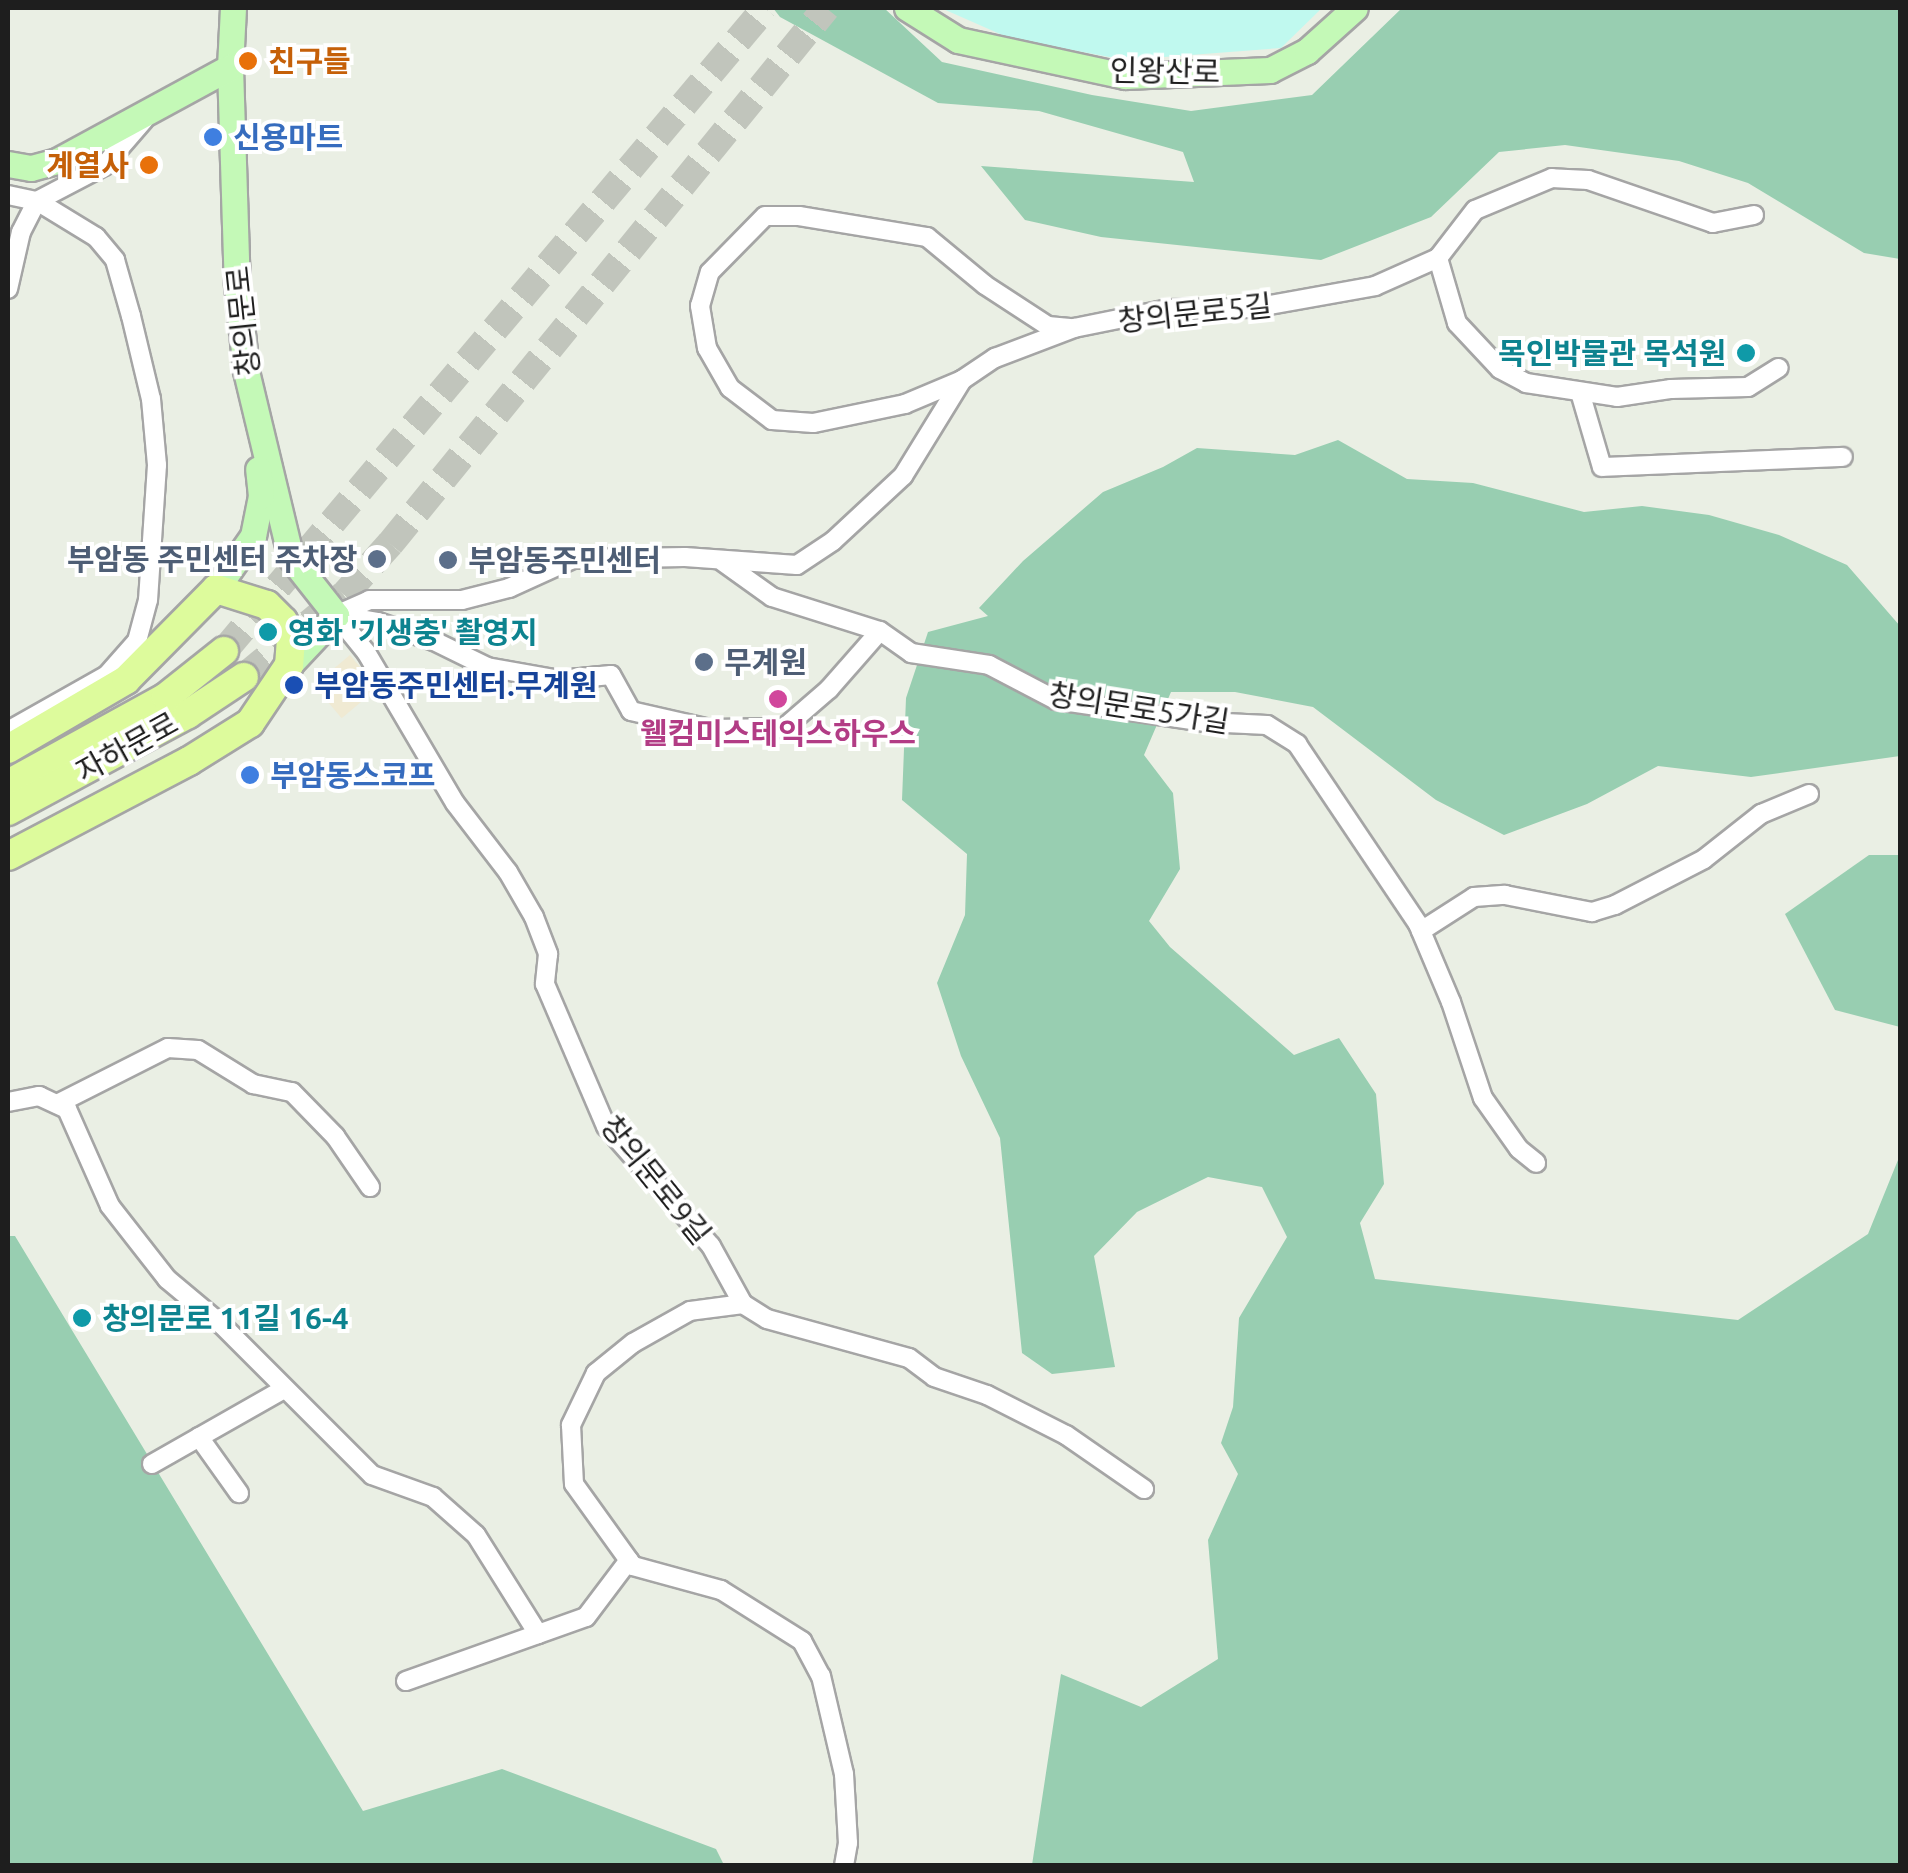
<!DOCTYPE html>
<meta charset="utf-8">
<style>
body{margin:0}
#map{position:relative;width:1908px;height:1873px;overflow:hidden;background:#eaefe4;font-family:Ubuntu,"Noto Sans KR",sans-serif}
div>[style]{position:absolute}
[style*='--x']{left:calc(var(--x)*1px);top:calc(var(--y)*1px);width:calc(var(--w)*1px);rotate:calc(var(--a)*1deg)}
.commercial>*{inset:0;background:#f0ead3;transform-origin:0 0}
.forest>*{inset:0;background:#98ceb1}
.park>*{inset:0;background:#c0f9ef}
.primary-tunnel>*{height:28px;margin-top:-14px;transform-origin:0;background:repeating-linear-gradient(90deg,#c1c5bc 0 28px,transparent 0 42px)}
.roads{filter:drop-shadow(2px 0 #a5a5a5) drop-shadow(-2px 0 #a5a5a5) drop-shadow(0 2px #a5a5a5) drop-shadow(0 -2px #a5a5a5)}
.street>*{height:18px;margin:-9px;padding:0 9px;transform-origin:9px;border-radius:9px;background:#fff}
.secondary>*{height:25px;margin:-12.5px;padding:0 12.5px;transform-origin:12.5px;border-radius:12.5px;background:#c4f9b7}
.primary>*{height:28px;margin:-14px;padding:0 14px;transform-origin:14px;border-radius:14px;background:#ddfb9c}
.dots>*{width:28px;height:28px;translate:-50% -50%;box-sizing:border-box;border:5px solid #fff;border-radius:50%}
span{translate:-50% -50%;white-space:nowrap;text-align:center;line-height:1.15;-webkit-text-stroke:8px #fff;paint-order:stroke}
.food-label{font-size:30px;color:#c56008;font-weight:700}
.left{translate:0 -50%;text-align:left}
.right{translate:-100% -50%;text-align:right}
.street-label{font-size:30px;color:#1e1e1e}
.shop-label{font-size:30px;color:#366cbe;font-weight:700}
.culture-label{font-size:30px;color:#0d838f;font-weight:700}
.service-label{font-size:30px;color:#4e5e75;font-weight:700}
.transit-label{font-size:30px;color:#164399;font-weight:700}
.hotel-label{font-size:30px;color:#b23c85;font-weight:700}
.frame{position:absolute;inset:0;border:10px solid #1e1e1e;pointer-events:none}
</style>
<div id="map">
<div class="commercial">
<i style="left:350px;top:655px;width:43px;height:47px;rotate:50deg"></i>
</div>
<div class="forest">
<i style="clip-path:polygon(773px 8px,884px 8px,942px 62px,1092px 95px,1191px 111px,1312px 95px,1402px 8px,1900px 8px,1900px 259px,1864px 253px,1748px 183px,1679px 161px,1565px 145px,1499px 152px,1431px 217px,1321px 260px,1101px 237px,1025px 220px,981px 166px,1194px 182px,1183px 152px,1039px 111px,938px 103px,780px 17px)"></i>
<i style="clip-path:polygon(1338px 440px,1407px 479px,1473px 483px,1584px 512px,1642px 506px,1709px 515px,1779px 535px,1847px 565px,1900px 626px,1900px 756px,1751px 777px,1658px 766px,1587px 804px,1504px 835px,1436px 800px,1313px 707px,1235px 692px,1171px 692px,1144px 755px,1173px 793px,1180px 869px,1149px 921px,1170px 947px,1294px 1055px,1339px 1038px,1376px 1094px,1384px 1184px,1360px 1223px,1375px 1279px,1738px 1320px,1868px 1234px,1900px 1155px,1900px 1865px,1032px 1865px,1061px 1674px,1141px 1707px,1218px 1659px,1208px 1540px,1238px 1474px,1221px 1443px,1233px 1407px,1239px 1318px,1287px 1237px,1262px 1187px,1208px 1177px,1137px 1212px,1094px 1256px,1115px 1367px,1052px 1374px,1022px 1353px,1000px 1138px,961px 1056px,937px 983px,965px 915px,967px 854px,902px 800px,906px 698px,928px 632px,988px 616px,979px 608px,1023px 561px,1103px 492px,1163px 467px,1197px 448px,1295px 455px)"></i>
<i style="clip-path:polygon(1869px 855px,1900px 855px,1900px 1027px,1835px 1010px,1785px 914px)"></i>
<i style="clip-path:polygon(8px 1236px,15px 1236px,363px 1811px,502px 1769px,716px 1849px,724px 1865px,8px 1866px)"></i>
</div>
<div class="park">
<i style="clip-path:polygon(941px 8px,1322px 8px,1281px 48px,1125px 60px,1009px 38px)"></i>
</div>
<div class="primary-tunnel">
<i style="--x:224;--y:651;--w:840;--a:-49.92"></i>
<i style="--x:244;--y:677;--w:129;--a:-39.4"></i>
<i style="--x:344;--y:595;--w:69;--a:-48"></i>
<i style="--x:390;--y:544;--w:691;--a:-50.87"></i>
</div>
<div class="roads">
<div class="street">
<i style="--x:8;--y:195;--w:30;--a:12"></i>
<i style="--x:37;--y:201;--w:76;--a:-27.6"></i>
<i style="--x:104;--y:166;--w:61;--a:-49"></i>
<i style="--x:1754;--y:215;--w:42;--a:169"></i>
<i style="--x:1713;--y:223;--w:132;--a:-161"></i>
<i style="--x:1588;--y:180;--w:36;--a:-177"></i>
<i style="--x:1552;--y:178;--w:83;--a:157.4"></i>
<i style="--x:1475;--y:210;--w:61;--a:127.6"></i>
<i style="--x:1438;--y:258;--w:68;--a:73.7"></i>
<i style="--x:1457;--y:323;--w:63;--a:46.9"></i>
<i style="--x:1500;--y:369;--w:30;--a:28"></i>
<i style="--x:1526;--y:383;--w:92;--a:8.7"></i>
<i style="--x:1617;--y:397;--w:55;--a:-8.4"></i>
<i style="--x:1671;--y:389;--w:77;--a:-1.5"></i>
<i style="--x:1748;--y:387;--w:36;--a:-32"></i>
<i style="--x:8;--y:289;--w:58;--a:-77.2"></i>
<i style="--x:21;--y:232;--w:35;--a:-63"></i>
<i style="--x:37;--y:201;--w:69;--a:31.4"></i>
<i style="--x:96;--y:237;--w:30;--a:50"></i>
<i style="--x:115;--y:260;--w:58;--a:74.1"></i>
<i style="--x:131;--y:316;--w:85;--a:76.5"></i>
<i style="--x:151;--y:399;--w:66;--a:84.8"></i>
<i style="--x:157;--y:465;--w:135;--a:93.8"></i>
<i style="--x:148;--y:600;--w:42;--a:105"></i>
<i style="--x:137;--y:641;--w:45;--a:131.4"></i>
<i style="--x:107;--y:675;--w:114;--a:150.5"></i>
<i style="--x:962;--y:380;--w:62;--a:157.2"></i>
<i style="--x:905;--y:404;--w:94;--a:168.3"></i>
<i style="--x:813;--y:423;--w:41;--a:-175.8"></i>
<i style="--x:772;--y:420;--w:53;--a:-142.7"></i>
<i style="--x:730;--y:388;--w:46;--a:-119.9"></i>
<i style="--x:707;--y:348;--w:43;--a:-99.5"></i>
<i style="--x:700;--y:306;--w:35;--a:-74"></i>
<i style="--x:710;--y:272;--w:78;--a:-45.5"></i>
<i style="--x:765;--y:216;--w:34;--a:0"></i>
<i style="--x:799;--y:216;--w:130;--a:9.3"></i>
<i style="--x:927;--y:237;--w:75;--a:39.6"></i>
<i style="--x:985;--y:285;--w:75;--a:33.1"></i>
<i style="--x:1048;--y:326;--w:22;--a:5"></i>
<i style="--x:1580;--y:392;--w:78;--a:73.7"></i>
<i style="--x:1602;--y:467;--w:241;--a:-2.4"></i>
<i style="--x:723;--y:562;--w:60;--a:35.5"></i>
<i style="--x:772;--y:597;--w:113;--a:17.5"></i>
<i style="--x:880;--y:631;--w:38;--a:35"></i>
<i style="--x:911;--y:653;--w:79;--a:8.7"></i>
<i style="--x:989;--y:665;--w:76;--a:27.6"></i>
<i style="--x:1056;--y:700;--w:151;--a:8.4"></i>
<i style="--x:1205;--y:722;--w:62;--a:2.8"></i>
<i style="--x:1267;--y:725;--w:36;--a:32"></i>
<i style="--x:1297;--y:744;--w:217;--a:56.1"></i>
<i style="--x:1418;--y:924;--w:85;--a:67.1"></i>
<i style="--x:1451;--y:1002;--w:101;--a:71.6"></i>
<i style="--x:1483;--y:1098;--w:62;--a:54.8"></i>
<i style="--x:1519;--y:1149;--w:22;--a:39"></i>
<i style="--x:336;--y:615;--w:48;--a:51"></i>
<i style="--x:366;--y:652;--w:175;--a:59.5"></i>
<i style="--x:455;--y:803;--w:87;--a:52.5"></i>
<i style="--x:508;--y:872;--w:52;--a:60"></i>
<i style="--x:534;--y:917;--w:40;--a:69"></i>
<i style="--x:548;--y:954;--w:30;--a:96"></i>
<i style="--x:545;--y:984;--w:155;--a:66.8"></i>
<i style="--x:606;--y:1126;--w:159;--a:48.8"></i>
<i style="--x:711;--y:1246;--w:66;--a:61.1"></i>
<i style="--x:743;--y:1304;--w:28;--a:32"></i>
<i style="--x:767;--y:1319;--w:147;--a:15.4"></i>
<i style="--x:909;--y:1358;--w:31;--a:37"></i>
<i style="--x:934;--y:1377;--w:56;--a:18.8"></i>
<i style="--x:987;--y:1395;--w:89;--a:26.9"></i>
<i style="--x:1066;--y:1435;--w:95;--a:34.7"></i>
<i style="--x:336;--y:615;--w:36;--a:-24"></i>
<i style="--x:369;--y:600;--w:93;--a:0"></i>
<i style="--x:462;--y:600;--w:49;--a:-14.3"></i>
<i style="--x:509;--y:588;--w:70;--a:-24.4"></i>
<i style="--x:573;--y:559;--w:112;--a:-1"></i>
<i style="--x:685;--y:557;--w:112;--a:4.1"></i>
<i style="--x:797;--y:565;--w:43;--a:-33.7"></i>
<i style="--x:833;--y:541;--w:96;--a:-42.9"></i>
<i style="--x:903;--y:476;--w:113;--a:-58.4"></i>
<i style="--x:962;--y:380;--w:40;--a:-34"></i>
<i style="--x:995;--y:358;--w:85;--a:-20.8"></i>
<i style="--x:1074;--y:328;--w:96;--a:-11.4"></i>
<i style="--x:1168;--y:309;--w:85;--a:-0.7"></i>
<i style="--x:1253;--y:308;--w:124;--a:-10.2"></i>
<i style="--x:1375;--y:286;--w:69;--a:-24"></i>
<i style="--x:336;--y:615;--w:43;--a:9.5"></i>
<i style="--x:378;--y:622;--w:59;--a:18.7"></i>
<i style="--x:434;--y:641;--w:59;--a:26.1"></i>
<i style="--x:487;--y:667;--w:73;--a:10.2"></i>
<i style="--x:559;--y:680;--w:52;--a:-5.5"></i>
<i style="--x:611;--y:675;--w:41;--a:60.9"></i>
<i style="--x:631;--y:711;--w:81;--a:12.8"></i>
<i style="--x:710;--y:729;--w:74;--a:-0.8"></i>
<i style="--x:784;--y:728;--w:60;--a:-40.9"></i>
<i style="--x:829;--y:689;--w:77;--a:-48.7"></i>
<i style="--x:1421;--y:931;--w:63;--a:-32.7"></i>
<i style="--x:1474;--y:897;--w:31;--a:-4"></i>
<i style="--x:1505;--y:895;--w:89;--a:11.1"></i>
<i style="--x:1592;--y:912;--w:24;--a:-17"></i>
<i style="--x:1615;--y:905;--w:100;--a:-27.3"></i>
<i style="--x:1704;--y:859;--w:73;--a:-38.3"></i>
<i style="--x:1761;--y:814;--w:52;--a:-22.6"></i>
<i style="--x:8;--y:1102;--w:32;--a:-11"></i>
<i style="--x:39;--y:1096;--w:31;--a:25"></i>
<i style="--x:67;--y:1109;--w:106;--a:66.1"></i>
<i style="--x:110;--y:1206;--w:93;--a:52"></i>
<i style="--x:167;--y:1279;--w:72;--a:39.9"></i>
<i style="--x:222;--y:1325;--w:212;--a:45"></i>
<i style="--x:372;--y:1475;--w:65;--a:19.8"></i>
<i style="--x:433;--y:1497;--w:57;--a:41.5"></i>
<i style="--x:476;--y:1535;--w:117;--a:57.9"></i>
<i style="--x:57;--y:1104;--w:124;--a:-26.8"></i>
<i style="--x:168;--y:1048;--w:30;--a:4"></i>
<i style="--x:198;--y:1050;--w:65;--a:31.7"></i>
<i style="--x:253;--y:1084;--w:40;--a:12"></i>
<i style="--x:292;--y:1092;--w:62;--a:45.7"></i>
<i style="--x:335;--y:1136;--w:62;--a:55.5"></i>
<i style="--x:743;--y:1304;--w:53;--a:172.5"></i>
<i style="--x:690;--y:1311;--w:65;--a:150.7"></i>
<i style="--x:633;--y:1343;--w:48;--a:141"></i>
<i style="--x:596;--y:1373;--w:58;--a:115.7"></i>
<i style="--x:571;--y:1425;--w:59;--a:87.1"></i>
<i style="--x:574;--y:1484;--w:101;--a:54.3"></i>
<i style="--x:633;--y:1566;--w:91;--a:15.3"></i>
<i style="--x:721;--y:1590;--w:96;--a:32.2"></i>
<i style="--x:802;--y:1641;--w:40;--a:62"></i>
<i style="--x:821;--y:1676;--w:101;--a:76.8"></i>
<i style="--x:844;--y:1774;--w:69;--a:86.7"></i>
<i style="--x:848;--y:1843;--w:23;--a:100"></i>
<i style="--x:199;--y:1437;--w:69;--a:54.5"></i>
<i style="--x:152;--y:1464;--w:150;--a:-29.6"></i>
<i style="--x:406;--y:1681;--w:191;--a:-19.6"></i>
<i style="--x:586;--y:1617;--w:71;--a:-53"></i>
</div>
<div class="secondary">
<i style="--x:233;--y:8;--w:59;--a:92.9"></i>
<i style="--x:230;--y:67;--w:218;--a:88.2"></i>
<i style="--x:237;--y:285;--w:86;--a:84"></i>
<i style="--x:246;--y:371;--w:192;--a:76.5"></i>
<i style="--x:291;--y:558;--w:73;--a:51.7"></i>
<i style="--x:336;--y:615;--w:69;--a:133.2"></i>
<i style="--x:907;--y:8;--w:60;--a:32.1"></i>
<i style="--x:958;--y:40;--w:171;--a:12.2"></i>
<i style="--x:1125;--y:76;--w:145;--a:-2.4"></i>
<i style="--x:1270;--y:70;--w:42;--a:-27.2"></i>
<i style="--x:1307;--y:51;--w:64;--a:-41.9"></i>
<i style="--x:8;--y:164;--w:23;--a:10"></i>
<i style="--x:31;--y:168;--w:27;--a:-15"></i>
<i style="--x:57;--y:161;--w:197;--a:-28.5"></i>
<i style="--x:216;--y:589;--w:65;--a:-55.1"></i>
<i style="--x:253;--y:536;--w:41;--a:-78.7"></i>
<i style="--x:261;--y:496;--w:27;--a:-96"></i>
</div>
<div class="primary">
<i style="--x:8;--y:749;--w:137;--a:-30.3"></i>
<i style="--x:126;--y:680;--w:128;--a:-45.3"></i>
<i style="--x:216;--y:589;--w:53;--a:17.4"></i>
<i style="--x:267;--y:605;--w:23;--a:45"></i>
<i style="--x:283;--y:621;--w:19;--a:65"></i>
<i style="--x:291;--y:638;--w:27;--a:94"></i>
<i style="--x:289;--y:665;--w:70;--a:123.9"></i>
<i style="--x:250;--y:723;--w:72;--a:148.1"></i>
<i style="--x:189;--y:761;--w:204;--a:152.3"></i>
<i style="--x:8;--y:784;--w:180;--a:-28.8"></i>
<i style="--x:166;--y:697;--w:74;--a:-38.4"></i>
<i style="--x:8;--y:811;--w:204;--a:-28.3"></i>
<i style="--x:188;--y:714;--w:67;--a:-33.5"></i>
</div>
</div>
<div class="dots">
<i style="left:248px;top:61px;background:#e8710a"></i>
<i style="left:213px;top:137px;background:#3f7fe0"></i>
<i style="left:149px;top:165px;background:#e8710a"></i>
<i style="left:1746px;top:353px;background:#0f9aa8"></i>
<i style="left:377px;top:559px;background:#5c6f8a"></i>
<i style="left:448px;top:560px;background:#5c6f8a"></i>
<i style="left:268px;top:632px;background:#0f9aa8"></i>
<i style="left:704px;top:662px;background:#5c6f8a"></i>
<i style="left:294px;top:685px;background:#1a4fb4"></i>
<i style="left:778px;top:699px;background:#d1479c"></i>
<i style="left:250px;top:775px;background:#3f7fe0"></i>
<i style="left:82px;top:1318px;background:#0f9aa8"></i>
</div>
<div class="food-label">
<span class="left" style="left:268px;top:61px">친구들</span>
<span class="right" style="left:129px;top:165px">계열사</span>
</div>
<div class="street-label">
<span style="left:1165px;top:71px;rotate:1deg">인왕산로</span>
<span style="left:1195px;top:313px;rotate:-6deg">창의문로5길</span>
<span style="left:243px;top:321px;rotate:-96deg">창의문로</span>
<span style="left:1139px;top:708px;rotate:9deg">창의문로5가길</span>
<span style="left:127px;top:747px;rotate:-29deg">자하문로</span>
<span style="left:656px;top:1180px;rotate:51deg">창의문로9길</span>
</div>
<div class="shop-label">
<span class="left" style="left:233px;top:137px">신용마트</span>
<span class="left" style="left:270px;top:775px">부암동스코프</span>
</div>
<div class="culture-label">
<span class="right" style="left:1726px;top:353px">목인박물관 목석원</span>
<span class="left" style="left:288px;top:632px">영화 '기생충' 촬영지</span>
<span class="left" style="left:102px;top:1318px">창의문로 11길 16-4</span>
</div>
<div class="service-label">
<span class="right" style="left:357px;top:559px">부암동 주민센터 주차장</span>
<span class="left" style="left:468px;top:560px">부암동주민센터</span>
<span class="left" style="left:724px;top:662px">무계원</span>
</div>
<div class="transit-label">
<span class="left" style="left:314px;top:685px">부암동주민센터.무계원</span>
</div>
<div class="hotel-label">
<span style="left:778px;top:733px">웰컴미스테익스하우스</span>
</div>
<div class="frame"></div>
</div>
